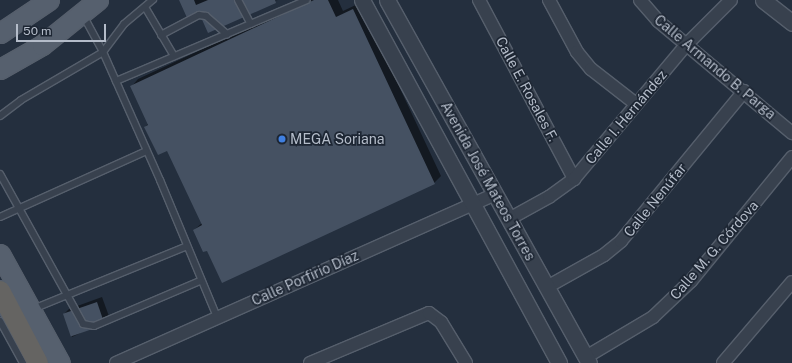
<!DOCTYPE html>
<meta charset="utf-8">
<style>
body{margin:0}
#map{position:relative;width:792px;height:363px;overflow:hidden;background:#242f3e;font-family:"Public Sans",sans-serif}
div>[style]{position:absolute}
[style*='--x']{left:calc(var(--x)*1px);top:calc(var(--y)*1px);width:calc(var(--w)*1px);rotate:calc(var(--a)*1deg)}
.shadow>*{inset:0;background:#0007}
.building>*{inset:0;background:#455162;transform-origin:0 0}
.roads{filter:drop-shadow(1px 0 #565f6c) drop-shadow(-1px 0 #565f6c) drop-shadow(0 1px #565f6c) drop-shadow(0 -1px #565f6c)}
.service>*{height:6px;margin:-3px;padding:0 3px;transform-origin:3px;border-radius:3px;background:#38414e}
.minor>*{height:12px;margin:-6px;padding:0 6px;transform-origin:6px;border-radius:6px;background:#38414e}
.tertiary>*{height:15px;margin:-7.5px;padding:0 7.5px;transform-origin:7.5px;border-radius:7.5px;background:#38414e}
.primary>*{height:19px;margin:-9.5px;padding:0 9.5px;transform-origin:9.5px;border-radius:9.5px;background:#56606e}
.trunk>*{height:20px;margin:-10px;padding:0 10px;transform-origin:10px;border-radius:10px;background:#656462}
.dots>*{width:11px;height:11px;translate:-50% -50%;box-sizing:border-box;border:2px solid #1d2633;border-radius:50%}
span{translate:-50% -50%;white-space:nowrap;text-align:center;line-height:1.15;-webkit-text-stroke:3.5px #1d2633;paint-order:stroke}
.street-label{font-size:14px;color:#b4bcc9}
.poi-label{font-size:14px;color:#b4bcc9}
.left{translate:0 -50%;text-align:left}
.scale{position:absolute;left:16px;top:24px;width:90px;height:18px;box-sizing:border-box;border:2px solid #b4bcc9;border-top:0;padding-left:5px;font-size:12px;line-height:14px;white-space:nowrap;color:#b4bcc9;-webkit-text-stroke:3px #1d2633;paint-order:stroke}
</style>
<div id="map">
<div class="shadow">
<i style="clip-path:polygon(180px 0,278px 0,201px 13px)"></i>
<i style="clip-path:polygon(308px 0,338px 0,343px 11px,360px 3px,441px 176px,434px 183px,207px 249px,194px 230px,202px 223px,168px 149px,145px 127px,149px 123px,132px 86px,138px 79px)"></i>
<i style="clip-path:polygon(102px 297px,110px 319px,72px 337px,64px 314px,69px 309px)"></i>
</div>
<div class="building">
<i style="clip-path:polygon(179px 0,194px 0,196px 5px,208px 0,275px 0,276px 3px,208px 33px,200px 15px,188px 20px)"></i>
<i style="clip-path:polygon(314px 0,328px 0,336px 17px,353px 9px,435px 184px,222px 283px,207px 251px,203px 252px,193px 230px,202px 225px,167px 151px,158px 155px,144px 127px,148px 125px,130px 86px)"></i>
<i style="left:97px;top:302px;width:24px;height:36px;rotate:71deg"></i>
</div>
<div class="roads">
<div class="service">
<i style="--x:238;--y:0;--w:27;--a:62"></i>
<i style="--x:145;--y:7;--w:57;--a:59.4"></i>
<i style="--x:83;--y:15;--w:42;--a:61.6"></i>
<i style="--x:103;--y:52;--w:140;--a:66"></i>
<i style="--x:160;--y:180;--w:148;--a:67.4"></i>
<i style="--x:161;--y:35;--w:43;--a:-27.8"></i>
<i style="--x:199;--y:15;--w:7;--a:8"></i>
<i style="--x:206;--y:16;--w:28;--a:41"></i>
<i style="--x:116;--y:81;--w:207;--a:-23"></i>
<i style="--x:0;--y:116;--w:26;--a:-37"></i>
<i style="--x:21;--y:100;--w:95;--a:-30.3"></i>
<i style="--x:103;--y:52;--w:35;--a:-53"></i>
<i style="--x:124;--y:24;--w:38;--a:-40"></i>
<i style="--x:0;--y:174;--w:171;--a:61"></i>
<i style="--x:83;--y:324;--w:11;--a:10"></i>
<i style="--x:94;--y:326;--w:115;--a:-23"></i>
<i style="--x:0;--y:217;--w:160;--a:-24.3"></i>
<i style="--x:33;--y:309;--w:166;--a:-22.2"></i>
<i style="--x:0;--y:321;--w:48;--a:61.3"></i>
</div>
<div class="minor">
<i style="--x:479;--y:0;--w:203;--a:62"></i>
<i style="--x:549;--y:0;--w:59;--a:61.7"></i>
<i style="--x:577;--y:52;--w:22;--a:51"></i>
<i style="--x:591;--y:69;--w:57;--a:37.9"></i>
<i style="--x:640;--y:0;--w:28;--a:49"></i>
<i style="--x:658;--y:21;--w:175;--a:39.9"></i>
<i style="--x:509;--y:219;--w:46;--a:-28.8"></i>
<i style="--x:549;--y:197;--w:31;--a:-36"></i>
<i style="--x:574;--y:179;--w:176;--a:-50.1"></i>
<i style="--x:687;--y:44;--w:62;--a:-45"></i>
<i style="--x:547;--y:287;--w:65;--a:-29.3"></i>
<i style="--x:604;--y:255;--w:22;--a:-39"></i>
<i style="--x:621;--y:241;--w:194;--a:-50.6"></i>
<i style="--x:586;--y:357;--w:78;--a:-30.8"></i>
<i style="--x:653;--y:317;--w:52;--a:-43.5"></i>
<i style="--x:691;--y:281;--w:160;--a:-50.8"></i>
<i style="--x:116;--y:363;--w:416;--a:-24"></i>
<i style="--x:310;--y:363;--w:129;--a:-22.8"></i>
<i style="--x:429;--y:313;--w:15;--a:37"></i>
<i style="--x:441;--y:322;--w:48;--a:58.6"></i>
<i style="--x:723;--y:363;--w:106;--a:-49.6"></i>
</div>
<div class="tertiary">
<i style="--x:362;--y:0;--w:413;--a:61.5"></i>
<i style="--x:387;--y:0;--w:415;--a:60.9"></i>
<i style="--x:763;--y:0;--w:37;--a:38"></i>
</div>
<div class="primary">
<i style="--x:0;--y:33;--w:59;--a:-34"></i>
<i style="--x:0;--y:69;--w:48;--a:-29.7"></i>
<i style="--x:42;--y:45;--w:72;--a:-38.8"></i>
<i style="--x:0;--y:254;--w:124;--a:61.2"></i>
</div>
<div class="trunk">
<i style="--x:0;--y:291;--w:81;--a:62.2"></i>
</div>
</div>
<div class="dots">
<i style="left:282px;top:139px;background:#3f7fe0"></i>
</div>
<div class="street-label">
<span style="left:715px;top:67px;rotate:40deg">Calle Armando B. Parga</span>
<span style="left:527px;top:89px;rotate:62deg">Calle E. Rosales F.</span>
<span style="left:626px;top:117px;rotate:-50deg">Calle I. Hernández</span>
<span style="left:488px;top:181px;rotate:61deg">Avenida José Mateos Torres</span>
<span style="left:655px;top:200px;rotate:-51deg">Calle Nenúfar</span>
<span style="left:714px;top:250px;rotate:-49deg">Calle M. G. Córdova</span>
<span style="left:305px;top:278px;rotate:-24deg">Calle Porfirio Díaz</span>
</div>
<div class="poi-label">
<span class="left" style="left:290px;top:139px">MEGA Soriana</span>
</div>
<div class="scale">50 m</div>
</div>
